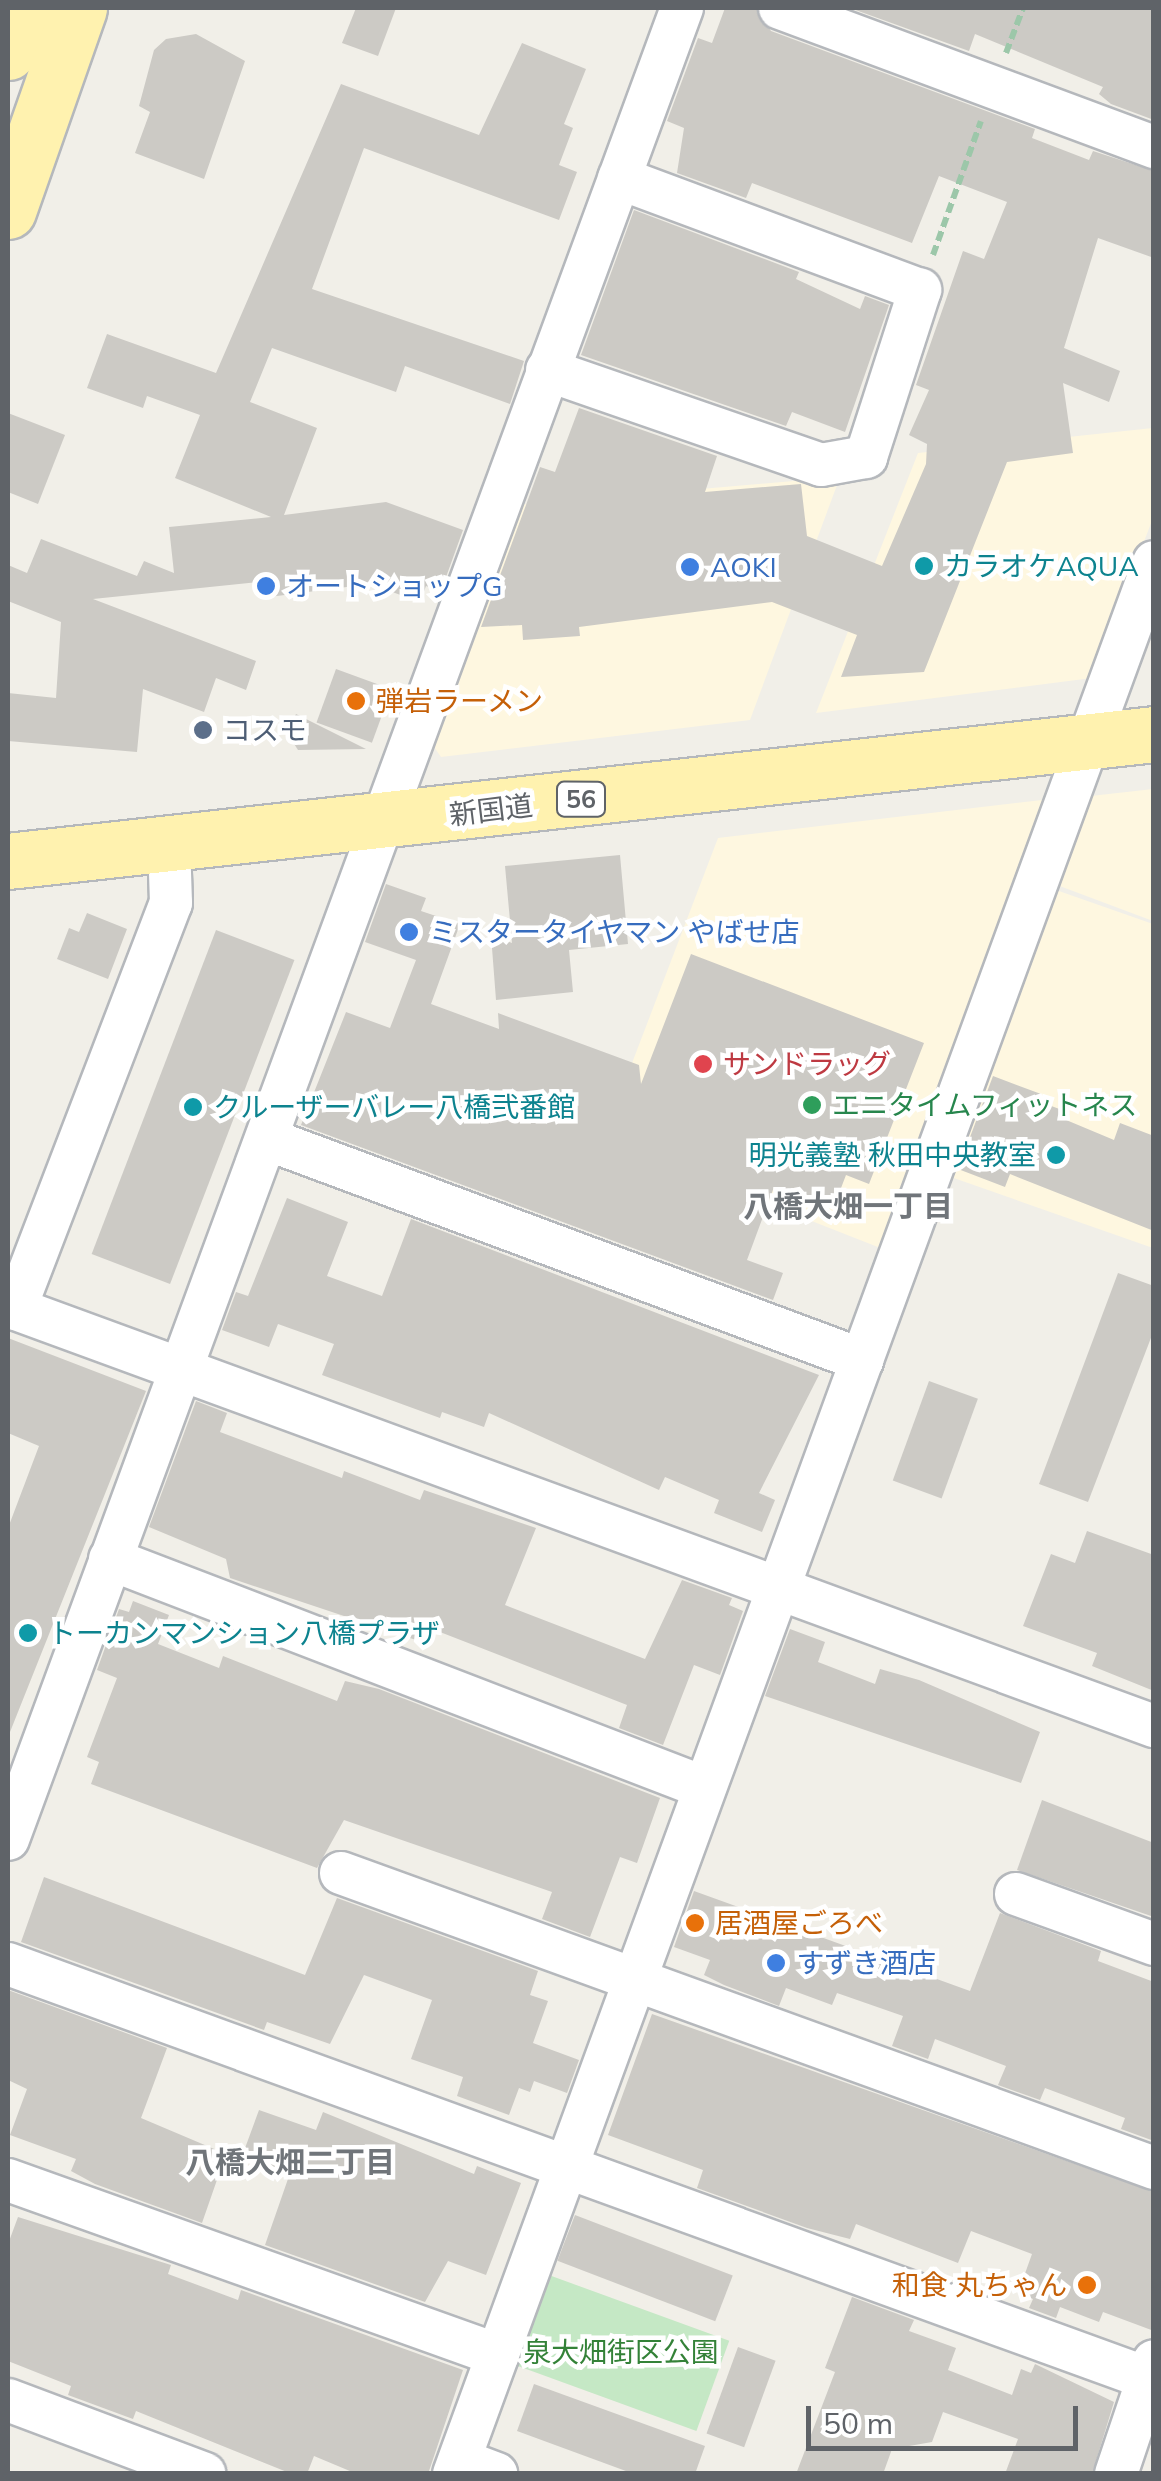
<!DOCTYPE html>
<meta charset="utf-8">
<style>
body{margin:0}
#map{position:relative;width:1161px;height:2481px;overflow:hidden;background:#f1efe8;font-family:Mulish,"Noto Sans JP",sans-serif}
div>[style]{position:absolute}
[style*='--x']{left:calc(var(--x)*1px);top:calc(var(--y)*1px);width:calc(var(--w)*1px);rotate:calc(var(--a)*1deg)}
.commercial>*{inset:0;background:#fef7e0}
.green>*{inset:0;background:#c5e8c5;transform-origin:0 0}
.building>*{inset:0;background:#cccac5;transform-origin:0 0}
.path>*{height:6px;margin-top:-3px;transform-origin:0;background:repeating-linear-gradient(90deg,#9cc7a9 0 10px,transparent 0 15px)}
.roads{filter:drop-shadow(2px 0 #b5b8bc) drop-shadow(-2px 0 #b5b8bc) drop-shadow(0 2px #b5b8bc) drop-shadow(0 -2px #b5b8bc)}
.minor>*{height:42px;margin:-21px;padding:0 21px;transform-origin:21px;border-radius:21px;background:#fff}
.major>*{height:55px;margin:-27.5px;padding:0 27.5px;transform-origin:27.5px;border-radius:27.5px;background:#fff2af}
.dots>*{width:28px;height:28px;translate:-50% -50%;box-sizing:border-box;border:5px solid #fff;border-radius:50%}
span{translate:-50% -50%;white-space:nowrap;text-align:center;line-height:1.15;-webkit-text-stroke:9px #fff;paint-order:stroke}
.shield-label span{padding:2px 8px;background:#fff;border:2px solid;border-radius:8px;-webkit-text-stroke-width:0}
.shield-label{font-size:25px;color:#5f6368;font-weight:700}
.culture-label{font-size:28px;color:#0d838f}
.left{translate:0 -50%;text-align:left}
.right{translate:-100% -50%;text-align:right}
.shop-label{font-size:28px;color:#366cbe}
.food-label{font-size:28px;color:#c56008}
.service-label{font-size:28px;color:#4e5e75}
.street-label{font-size:28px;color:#5f6368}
.health-label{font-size:28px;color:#be3a42}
.leisure-label{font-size:28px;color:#27864d}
.park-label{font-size:28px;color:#348238}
.neighbourhood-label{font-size:30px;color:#70757a;font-weight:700}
.frame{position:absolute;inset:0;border:10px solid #5f6368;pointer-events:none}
.scale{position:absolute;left:806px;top:2406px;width:272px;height:45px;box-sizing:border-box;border:5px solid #5f6368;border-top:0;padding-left:12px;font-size:30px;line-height:35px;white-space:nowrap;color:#5f6368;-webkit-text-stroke:8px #fff;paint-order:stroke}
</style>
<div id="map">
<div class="commercial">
<i style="clip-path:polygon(1153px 428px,1153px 518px,1092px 678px,816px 713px,918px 453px)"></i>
<i style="clip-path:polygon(840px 477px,750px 720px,441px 757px,423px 731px,516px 505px)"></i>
<i style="clip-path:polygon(1153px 789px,1153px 921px,1057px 885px,1091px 796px)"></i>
<i style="clip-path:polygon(1059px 798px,888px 1251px,603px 1139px,718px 838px)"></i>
<i style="clip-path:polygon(1056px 890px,1153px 924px,1153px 1248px,948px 1176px)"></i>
</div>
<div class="green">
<i style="left:546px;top:2274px;width:195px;height:96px;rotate:20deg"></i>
</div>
<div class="building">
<i style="clip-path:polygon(356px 8px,396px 8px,378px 56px,342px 43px)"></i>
<i style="clip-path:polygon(725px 8px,756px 8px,771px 31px,1035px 129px,1032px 138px,1089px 160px,1093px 151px,1154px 171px,1154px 258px,1098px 238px,1064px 348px,1120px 371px,1109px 402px,1063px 383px,1073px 453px,1007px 462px,924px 672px,841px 677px,857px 635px,772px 602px,579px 627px,580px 636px,523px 640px,522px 625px,481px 627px,540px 467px,555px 472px,579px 408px,717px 456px,705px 492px,801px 484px,807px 536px,882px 566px,926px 464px,927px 444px,909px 435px,929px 390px,916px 385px,963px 251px,984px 259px,1007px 202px,939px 176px,912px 243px,752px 183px,746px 198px,677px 173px,684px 128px,667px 121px,698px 38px,712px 43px)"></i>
<i style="clip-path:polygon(850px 8px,1154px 8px,1154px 120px,1111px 104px,1099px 94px,1103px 87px,975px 34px,969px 51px)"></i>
<i style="clip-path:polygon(196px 34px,245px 61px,204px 179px,135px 153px,150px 112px,139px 106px,154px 50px,166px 39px)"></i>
<i style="clip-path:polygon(522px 43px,586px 69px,564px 124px,573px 128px,559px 165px,577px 172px,559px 220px,364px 148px,312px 289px,524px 361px,510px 404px,405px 366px,396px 392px,272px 348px,250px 402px,317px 428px,284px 515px,386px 502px,463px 530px,441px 591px,426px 586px,420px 602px,370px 584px,269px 597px,267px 581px,93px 599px,256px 661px,246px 690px,216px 678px,204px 712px,143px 689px,137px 752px,8px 741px,8px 693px,56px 698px,61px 622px,8px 601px,8px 565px,27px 573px,41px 539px,137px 576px,144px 561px,174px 573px,169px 527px,271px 517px,175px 478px,200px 415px,147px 396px,143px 408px,87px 388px,107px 334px,216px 373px,341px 84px,479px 135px)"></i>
<i style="clip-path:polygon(634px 210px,799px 272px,796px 279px,860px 309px,865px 296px,889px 305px,845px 432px,792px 412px,786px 426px,581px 355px)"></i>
<i style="clip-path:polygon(8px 413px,65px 435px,38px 504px,8px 492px)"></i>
<i style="left:336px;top:669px;width:59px;height:57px;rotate:20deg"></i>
<i style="clip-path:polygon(296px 714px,366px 749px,298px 750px,287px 733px)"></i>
<i style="clip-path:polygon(620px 855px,628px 944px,569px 950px,573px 992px,496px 1000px,491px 935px,512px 943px,505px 866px)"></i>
<i style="clip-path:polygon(386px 884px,426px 898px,421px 911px,460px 924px,431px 1004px,499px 1029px,498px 1013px,639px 1065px,641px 1084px,691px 954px,924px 1043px,869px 1184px,846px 1175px,833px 1209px,774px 1187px,747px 1260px,783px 1273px,773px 1300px,301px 1125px,346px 1012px,390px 1028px,416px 960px,365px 942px)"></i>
<i style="clip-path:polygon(87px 913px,127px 929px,108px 979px,57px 959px,69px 928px,79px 932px)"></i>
<i style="left:216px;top:930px;width:84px;height:347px;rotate:21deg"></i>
<i style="clip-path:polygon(993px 1076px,1041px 1094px,1038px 1101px,1062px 1110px,1059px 1117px,1114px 1140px,1120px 1123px,1154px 1136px,1154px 1231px,1010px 1174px,1005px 1187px,958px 1169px)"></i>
<i style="clip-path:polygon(287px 1198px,348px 1222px,327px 1276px,382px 1296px,411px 1219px,819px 1375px,759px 1493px,775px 1500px,762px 1532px,714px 1513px,719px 1500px,665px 1477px,659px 1490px,489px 1413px,484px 1427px,442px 1412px,440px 1418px,322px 1375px,334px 1344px,278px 1324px,269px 1347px,222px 1330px,236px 1292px,248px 1296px)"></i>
<i style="clip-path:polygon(1118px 1273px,1154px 1286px,1154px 1330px,1088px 1502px,1039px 1484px)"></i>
<i style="clip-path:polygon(8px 1338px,146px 1391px,10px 1732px,8px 1528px,39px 1446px,8px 1433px)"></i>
<i style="left:929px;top:1381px;width:52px;height:106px;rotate:20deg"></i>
<i style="clip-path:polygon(196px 1401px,227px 1413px,220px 1432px,342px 1478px,344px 1471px,420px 1500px,424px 1490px,536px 1528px,505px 1605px,645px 1659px,682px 1580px,732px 1598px,729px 1605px,743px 1611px,720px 1675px,694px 1665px,663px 1745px,619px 1728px,627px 1705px,422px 1625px,416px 1640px,230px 1578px,226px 1559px,149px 1527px)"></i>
<i style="clip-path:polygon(1087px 1531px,1154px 1555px,1154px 1691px,1092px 1666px,1097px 1653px,1023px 1626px,1051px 1554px,1075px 1563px)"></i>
<i style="clip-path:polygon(133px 1601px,169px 1615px,158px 1644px,219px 1668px,223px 1656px,337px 1701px,345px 1681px,379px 1689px,660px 1798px,637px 1863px,620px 1857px,590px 1937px,542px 1919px,552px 1892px,344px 1820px,317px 1868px,91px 1784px,99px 1762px,87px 1757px,117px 1678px,97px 1670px,119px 1609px,129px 1612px)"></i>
<i style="clip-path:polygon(790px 1629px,825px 1642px,818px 1662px,875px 1684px,880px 1669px,919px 1680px,1040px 1732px,1021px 1783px,765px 1696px)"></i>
<i style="clip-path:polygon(1042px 1800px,1154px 1843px,1154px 1917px,1017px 1870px)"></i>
<i style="clip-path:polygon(44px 1877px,305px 1975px,337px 1898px,538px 1971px,530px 1995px,548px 2001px,533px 2043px,579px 2060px,567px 2093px,534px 2081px,530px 2092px,519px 2088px,509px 2115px,457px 2096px,463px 2077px,411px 2059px,432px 2000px,364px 1975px,330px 2044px,267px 2022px,264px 2030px,21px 1942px)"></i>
<i style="clip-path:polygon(694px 1891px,970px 1991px,1000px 1913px,1101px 1951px,1098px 1961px,1154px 1982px,1154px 2141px,1121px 2129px,1125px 2118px,1045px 2088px,1040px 2100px,998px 2085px,1006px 2066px,935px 2039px,928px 2059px,892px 2046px,903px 2016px,837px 1993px,832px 2005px,786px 1988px,779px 2006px,724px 1985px,704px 1975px,710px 1960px,674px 1947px)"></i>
<i style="clip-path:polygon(8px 1990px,167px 2048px,141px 2118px,226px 2154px,202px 2223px,95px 2184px,71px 2171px,76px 2159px,10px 2135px,27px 2089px,8px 2080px)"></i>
<i style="clip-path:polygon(652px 2014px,1154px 2192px,1154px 2331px,1103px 2312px,1099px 2322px,1060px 2307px,1056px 2318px,1029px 2308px,1033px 2299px,1018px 2293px,1032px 2254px,971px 2231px,958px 2263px,856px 2224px,850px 2239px,807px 2228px,697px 2188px,703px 2170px,608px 2135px)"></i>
<i style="clip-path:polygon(259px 2110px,316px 2130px,323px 2112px,474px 2174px,477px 2166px,521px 2183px,486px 2275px,448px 2261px,425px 2302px,265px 2245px,289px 2176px,241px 2159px)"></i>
<i style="left:575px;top:2215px;width:169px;height:49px;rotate:21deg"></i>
<i style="clip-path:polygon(18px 2217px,171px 2265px,168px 2274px,238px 2300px,241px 2290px,463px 2370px,428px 2474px,357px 2474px,314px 2456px,307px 2474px,292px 2474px,136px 2411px,133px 2419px,68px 2395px,71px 2386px,8px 2361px,8px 2244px)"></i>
<i style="clip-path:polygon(852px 2297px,914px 2320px,909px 2331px,956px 2348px,948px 2370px,1012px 2395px,1021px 2369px,1031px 2373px,1035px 2364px,1114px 2402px,1092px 2474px,1005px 2474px,1018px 2439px,943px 2412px,932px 2442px,892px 2449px,883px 2474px,796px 2474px,835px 2372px,825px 2368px)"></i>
<i style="left:738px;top:2347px;width:40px;height:92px;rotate:20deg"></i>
<i style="clip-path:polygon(534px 2384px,705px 2446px,695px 2474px,634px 2474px,517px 2431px)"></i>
</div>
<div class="path">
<i style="--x:1006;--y:53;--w:48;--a:-69.3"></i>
<i style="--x:933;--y:255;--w:142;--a:-70.3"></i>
</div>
<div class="roads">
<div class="minor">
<i style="--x:780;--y:8;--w:399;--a:20.4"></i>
<i style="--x:547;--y:370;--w:290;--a:19.1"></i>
<i style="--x:821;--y:465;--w:46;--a:-10.1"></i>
<i style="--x:866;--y:457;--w:176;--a:-72.1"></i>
<i style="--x:920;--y:290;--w:321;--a:-159.6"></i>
<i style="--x:267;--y:1139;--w:635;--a:20.38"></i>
<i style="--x:8;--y:1306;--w:1221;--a:20.13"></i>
<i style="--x:15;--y:1309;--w:435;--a:-69"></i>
<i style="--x:171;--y:903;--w:59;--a:-91.9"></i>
<i style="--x:110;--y:1559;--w:632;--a:21.04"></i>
<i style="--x:8;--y:1839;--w:1951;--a:-69.79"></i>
<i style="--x:341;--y:1873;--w:865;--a:19.94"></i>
<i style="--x:1016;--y:1894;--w:147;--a:19.9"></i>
<i style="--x:8;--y:1964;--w:1212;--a:19.98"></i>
<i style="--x:8;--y:2180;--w:520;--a:19.65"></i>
<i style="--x:8;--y:2400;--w:210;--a:20.6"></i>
<i style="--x:460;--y:2460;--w:39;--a:21"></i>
<i style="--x:454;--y:2474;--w:2036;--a:-69.89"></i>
<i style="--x:1116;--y:2474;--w:119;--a:-71.4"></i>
</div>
<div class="major">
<i style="--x:8;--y:52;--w:47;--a:-70"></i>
<i style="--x:8;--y:211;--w:215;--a:-70.7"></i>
<i style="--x:8;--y:861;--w:1153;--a:-6.32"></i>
</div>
</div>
<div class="dots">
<i style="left:924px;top:566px;background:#0f9aa8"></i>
<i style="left:690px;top:567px;background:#3f7fe0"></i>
<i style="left:266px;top:586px;background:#3f7fe0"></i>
<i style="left:356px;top:701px;background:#e8710a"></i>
<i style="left:203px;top:730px;background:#5c6f8a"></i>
<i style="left:409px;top:932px;background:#3f7fe0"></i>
<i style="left:703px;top:1064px;background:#e0444e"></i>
<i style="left:812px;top:1105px;background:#2e9e5b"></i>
<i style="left:193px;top:1107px;background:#0f9aa8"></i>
<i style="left:1056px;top:1155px;background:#0f9aa8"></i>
<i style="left:28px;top:1633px;background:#0f9aa8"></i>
<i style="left:695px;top:1923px;background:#e8710a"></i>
<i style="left:776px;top:1963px;background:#3f7fe0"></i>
<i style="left:1087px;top:2285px;background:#e8710a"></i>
</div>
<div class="shield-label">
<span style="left:581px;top:799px">56</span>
</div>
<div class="culture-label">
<span class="left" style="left:944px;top:566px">カラオケAQUA</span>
<span class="left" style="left:213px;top:1107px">クルーザーバレー八橋弐番館</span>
<span class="right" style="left:1036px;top:1155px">明光義塾 秋田中央教室</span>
<span class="left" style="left:48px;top:1633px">トーカンマンション八橋プラザ</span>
</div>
<div class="shop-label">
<span class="left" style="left:710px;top:567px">AOKI</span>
<span class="left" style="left:286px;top:586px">オートショップG</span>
<span class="left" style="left:429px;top:932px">ミスタータイヤマン やばせ店</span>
<span class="left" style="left:796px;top:1963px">すずき酒店</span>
</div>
<div class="food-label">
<span class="left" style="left:376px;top:701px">弾岩ラーメン</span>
<span class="left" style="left:715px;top:1923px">居酒屋ごろべ</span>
<span class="right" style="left:1067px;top:2285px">和食 丸ちゃん</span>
</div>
<div class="service-label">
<span class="left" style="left:223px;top:730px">コスモ</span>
</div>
<div class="street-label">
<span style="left:491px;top:810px;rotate:-7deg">新国道</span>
</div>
<div class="health-label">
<span class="left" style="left:723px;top:1064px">サンドラッグ</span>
</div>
<div class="leisure-label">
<span class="left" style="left:832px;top:1105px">エニタイムフィットネス</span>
</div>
<div class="park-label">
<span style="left:621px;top:2352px">泉大畑街区公園</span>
</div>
<div class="neighbourhood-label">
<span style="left:848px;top:1206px">八橋大畑一丁目</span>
<span style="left:290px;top:2162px">八橋大畑二丁目</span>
</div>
<div class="frame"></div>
<div class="scale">50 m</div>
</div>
